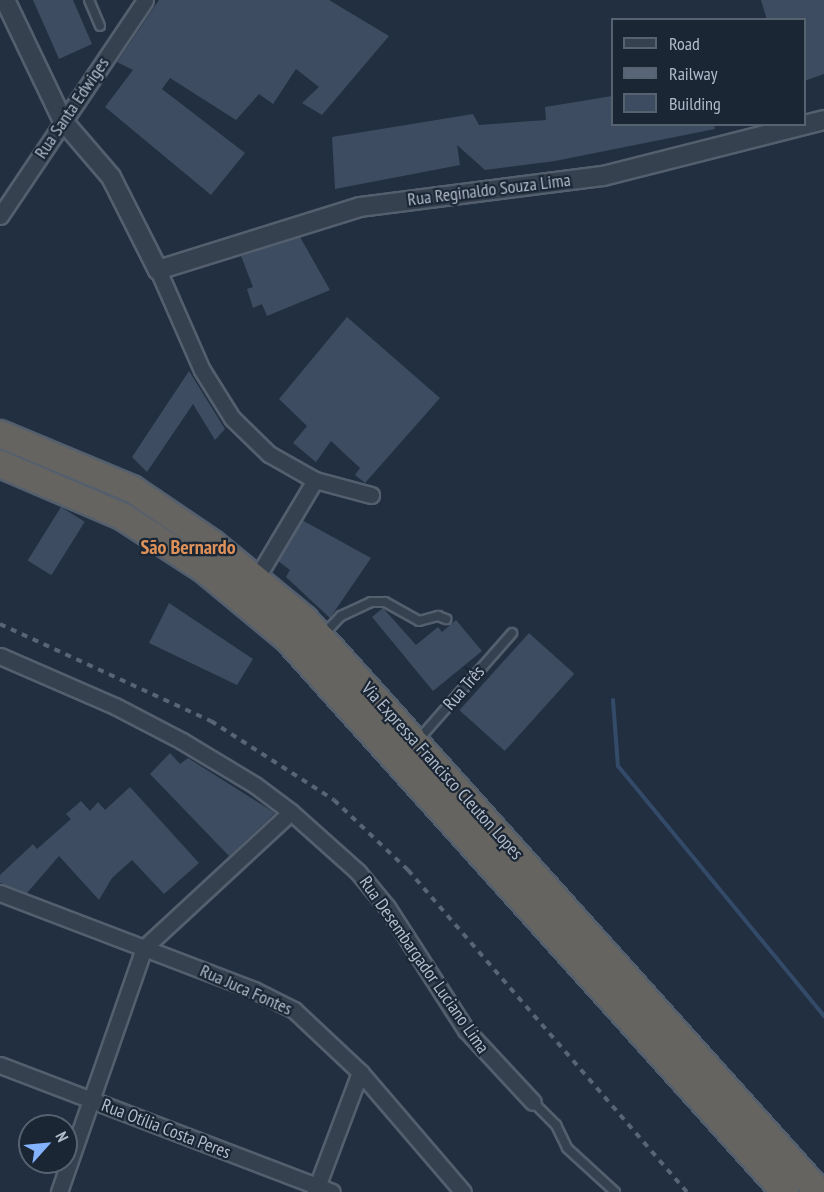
<!DOCTYPE html>
<meta charset="utf-8">
<style>
body{margin:0}
#map{position:relative;width:824px;height:1192px;overflow:hidden;background:#222f40;font-family:"PT Sans Narrow",sans-serif}
div>[style]{position:absolute}
[style*='--x']{left:calc(var(--x)*1px);top:calc(var(--y)*1px);width:calc(var(--w)*1px);rotate:calc(var(--a)*1deg)}
.stream>*{height:4px;margin:-2px;padding:0 2px;transform-origin:2px;border-radius:2px;background:#344a69}
.building>*{inset:0;background:#3d4c60;transform-origin:0 0}
.roads{filter:drop-shadow(2px 0 #545f6e) drop-shadow(-2px 0 #545f6e) drop-shadow(0 2px #545f6e) drop-shadow(0 -2px #545f6e)}
.service>*{height:8px;margin:-4px;padding:0 4px;transform-origin:4px;border-radius:4px;background:#364150}
.minor>*{height:15px;margin:-7.5px;padding:0 7.5px;transform-origin:7.5px;border-radius:7.5px;background:#364150}
.tertiary>*{height:18px;margin:-9px;padding:0 9px;transform-origin:9px;border-radius:9px;background:#364150}
.trunk>*{height:26px;margin:-13px;padding:0 13px;transform-origin:13px;border-radius:13px;background:#656461}
.rail>*{height:4px;margin-top:-2px;transform-origin:0;background:repeating-linear-gradient(90deg,#586577 0 6px,transparent 0 12px)}
span{translate:-50% -50%;white-space:nowrap;text-align:center;line-height:1.15;-webkit-text-stroke:4.5px #1b2635;paint-order:stroke}
.street-label{font-size:18px;color:#b2bccb}
.neighbourhood-label{font-size:20px;color:#de925a;font-weight:700}
.legend{position:absolute;left:611px;top:18px;width:195px;height:108px;box-sizing:border-box;background:#1b2635;border:2px solid #576271;margin:0;padding:8px 10px;list-style:none;font-size:18px;color:#b2bccb}
.legend li{display:flex;align-items:center;gap:12px;height:30px}
.legend b{width:30px;border:2px solid #576271}
.north{position:absolute;left:18px;top:1114px;width:60px;height:60px;box-sizing:border-box;background:#1b2635;border:2px solid #576271;border-radius:50%;rotate:63deg;font-size:16px;font-weight:700;line-height:24px;text-align:center;color:#b2bccb}
.north::after{content:'';display:block;margin:auto;width:21px;height:27px;background:#83b3ff;clip-path:polygon(50% 0,100% 100%,50% 72%,0 100%)}
</style>
<div id="map">
<div class="stream">
<i style="--x:613;--y:700;--w:66;--a:85.7"></i>
<i style="--x:618;--y:766;--w:324;--a:50.5"></i>
</div>
<div class="building">
<i style="clip-path:polygon(33px 0,73px 0,92px 44px,59px 59px)"></i>
<i style="clip-path:polygon(159px 0,329px 0,389px 36px,322px 115px,302px 103px,319px 87px,296px 69px,273px 104px,259px 94px,236px 120px,170px 78px,162px 89px,245px 153px,211px 195px,105px 107px,133px 70px,117px 62px)"></i>
<i style="clip-path:polygon(761px 0,824px 0,824px 74px,804px 81px,804px 20px,767px 20px)"></i>
<i style="clip-path:polygon(612px 96px,612px 124px,714px 124px,715px 129px,555px 161px,485px 170px,457px 145px,460px 165px,335px 189px,332px 137px,473px 114px,479px 125px,546px 120px,545px 107px)"></i>
<i style="clip-path:polygon(300px 237px,330px 290px,267px 316px,262px 304px,253px 308px,247px 289px,253px 287px,241px 256px)"></i>
<i style="clip-path:polygon(347px 317px,440px 398px,365px 483px,355px 475px,360px 468px,331px 441px,316px 462px,293px 443px,307px 426px,279px 399px)"></i>
<i style="clip-path:polygon(189px 371px,225px 429px,215px 440px,193px 404px,147px 472px,132px 457px)"></i>
<i style="left:61px;top:507px;width:28px;height:63px;rotate:32deg"></i>
<i style="clip-path:polygon(302px 520px,371px 558px,330px 618px,286px 577px,290px 570px,278px 561px)"></i>
<i style="clip-path:polygon(169px 603px,253px 659px,237px 685px,149px 643px)"></i>
<i style="clip-path:polygon(383px 608px,416px 645px,438px 627px,442px 632px,456px 620px,482px 651px,433px 691px,372px 617px)"></i>
<i style="left:529px;top:633px;width:61px;height:104px;rotate:42deg"></i>
<i style="clip-path:polygon(170px 753px,180px 764px,188px 758px,275px 813px,229px 856px,150px 774px)"></i>
<i style="clip-path:polygon(130px 787px,199px 863px,164px 894px,132px 860px,112px 878px,99px 900px,59px 856px,27px 893px,0 883px,0 875px,33px 844px,37px 849px,71px 819px,66px 814px,81px 801px,90px 811px,98px 802px,105px 810px)"></i>
</div>
<div class="roads">
<div class="service">
<i style="--x:89;--y:0;--w:28;--a:67"></i>
<i style="--x:324;--y:634;--w:25;--a:-47"></i>
<i style="--x:341;--y:616;--w:33;--a:-25"></i>
<i style="--x:371;--y:602;--w:14;--a:0"></i>
<i style="--x:385;--y:602;--w:39;--a:29"></i>
<i style="--x:419;--y:621;--w:20;--a:-15"></i>
<i style="--x:438;--y:616;--w:9;--a:21"></i>
<i style="--x:419;--y:739;--w:141;--a:-48.7"></i>
<i style="--x:533;--y:1102;--w:33;--a:45"></i>
<i style="--x:556;--y:1125;--w:25;--a:64"></i>
<i style="--x:567;--y:1148;--w:65;--a:42.5"></i>
</div>
<div class="minor">
<i style="--x:0;--y:216;--w:260;--a:-56.1"></i>
<i style="--x:158;--y:270;--w:109;--a:66.3"></i>
<i style="--x:202;--y:370;--w:57;--a:58"></i>
<i style="--x:232;--y:418;--w:52;--a:44.2"></i>
<i style="--x:269;--y:454;--w:53;--a:29.5"></i>
<i style="--x:315;--y:480;--w:58;--a:15"></i>
<i style="--x:256;--y:579;--w:115;--a:-59.2"></i>
<i style="--x:0;--y:656;--w:125;--a:23.5"></i>
<i style="--x:115;--y:706;--w:76;--a:27.6"></i>
<i style="--x:182;--y:741;--w:85;--a:31.1"></i>
<i style="--x:255;--y:785;--w:45;--a:36.9"></i>
<i style="--x:291;--y:812;--w:90;--a:41.8"></i>
<i style="--x:358;--y:872;--w:45;--a:50.4"></i>
<i style="--x:387;--y:907;--w:146;--a:57.3"></i>
<i style="--x:466;--y:1030;--w:98;--a:47.1"></i>
<i style="--x:0;--y:893;--w:272;--a:20.9"></i>
<i style="--x:254;--y:990;--w:45;--a:26.6"></i>
<i style="--x:294;--y:1010;--w:91;--a:43.2"></i>
<i style="--x:360;--y:1072;--w:158;--a:49.4"></i>
<i style="--x:0;--y:1065;--w:355;--a:20.9"></i>
<i style="--x:59;--y:1192;--w:258;--a:-70.8"></i>
<i style="--x:144;--y:948;--w:200;--a:-42.8"></i>
<i style="--x:315;--y:1192;--w:128;--a:-69.4"></i>
</div>
<div class="tertiary">
<i style="--x:5;--y:0;--w:134;--a:64.4"></i>
<i style="--x:63;--y:121;--w:74;--a:49.4"></i>
<i style="--x:111;--y:177;--w:104;--a:63.2"></i>
<i style="--x:158;--y:270;--w:212;--a:-17.3"></i>
<i style="--x:360;--y:207;--w:245;--a:-7.3"></i>
<i style="--x:603;--y:176;--w:228;--a:-14.2"></i>
</div>
<div class="trunk">
<i style="--x:0;--y:434;--w:143;--a:22.6"></i>
<i style="--x:132;--y:489;--w:98;--a:34.2"></i>
<i style="--x:213;--y:544;--w:118;--a:39.5"></i>
<i style="--x:304;--y:619;--w:770;--a:48.05"></i>
<i style="--x:0;--y:464;--w:133;--a:23.1"></i>
<i style="--x:122;--y:516;--w:99;--a:33"></i>
<i style="--x:205;--y:570;--w:108;--a:39.7"></i>
<i style="--x:288;--y:639;--w:744;--a:48.05"></i>
</div>
</div>
<div class="rail">
<i style="--x:0;--y:624;--w:232;--a:24.7"></i>
<i style="--x:211;--y:721;--w:146;--a:32.7"></i>
<i style="--x:334;--y:800;--w:102;--a:43.4"></i>
<i style="--x:408;--y:870;--w:426;--a:49.1"></i>
</div>
<div class="street-label">
<span style="left:72px;top:108px;rotate:-56deg">Rua Santa Edwiges</span>
<span style="left:489px;top:190px;rotate:-7deg">Rua Reginaldo Souza Lima</span>
<span style="left:464px;top:688px;rotate:-49deg">Rua Três</span>
<span style="left:442px;top:771px;rotate:48deg">Via Expressa Francisco Cleuton Lopes</span>
<span style="left:424px;top:965px;rotate:55deg">Rua Desembargador Luciano Lima</span>
<span style="left:246px;top:990px;rotate:24deg">Rua Juca Fontes</span>
<span style="left:166px;top:1129px;rotate:21deg">Rua Otília Costa Peres</span>
</div>
<div class="neighbourhood-label">
<span style="left:188px;top:547px">São Bernardo</span>
</div>
<ul class="legend">
<li><b style="height:8px;background:#364150"></b>Road</li>
<li><b style="height:8px;background:#586577"></b>Railway</li>
<li><b style="height:16px;background:#3d4c60"></b>Building</li>
</ul>
<div class="north">N</div>
</div>
